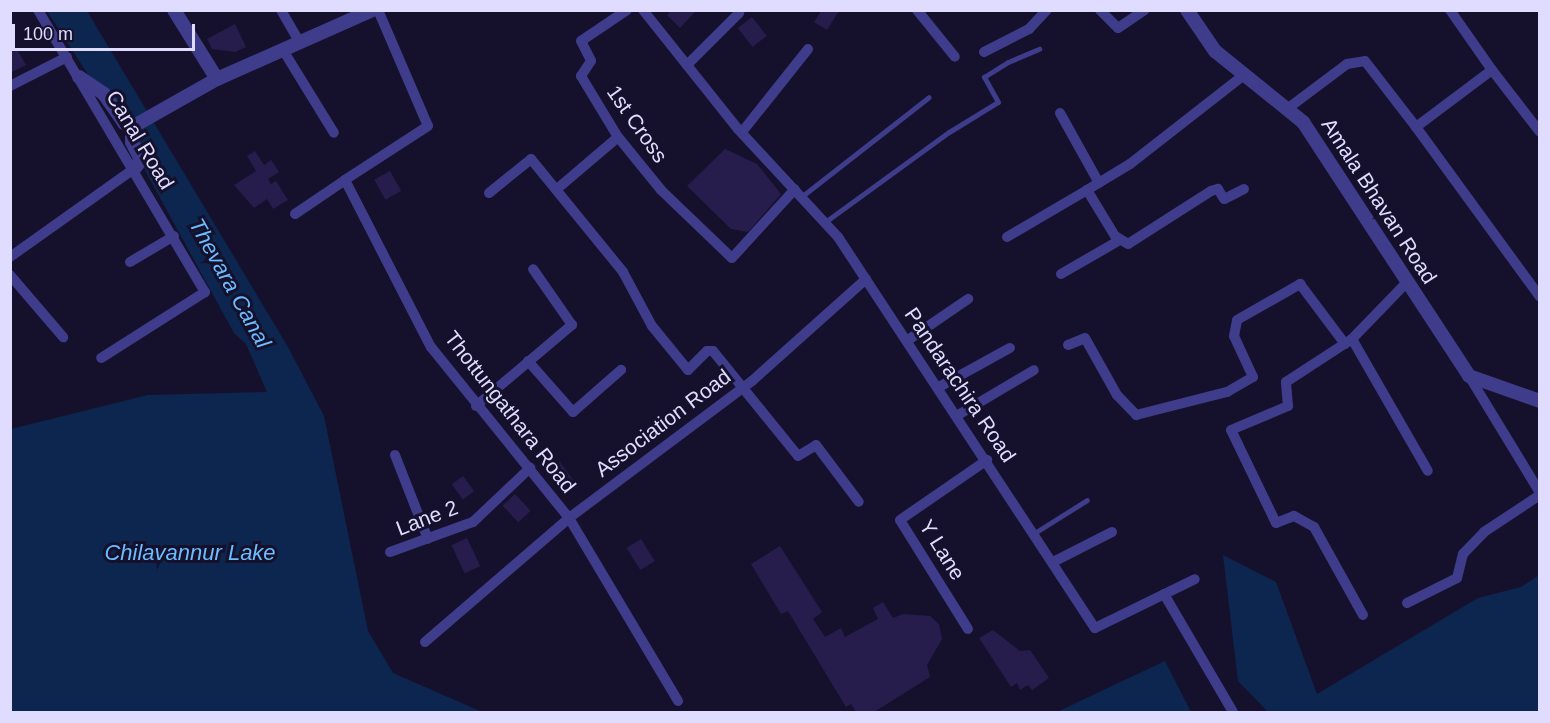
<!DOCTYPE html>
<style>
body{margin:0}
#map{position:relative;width:1550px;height:723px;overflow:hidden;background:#15112c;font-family:Helvetica,sans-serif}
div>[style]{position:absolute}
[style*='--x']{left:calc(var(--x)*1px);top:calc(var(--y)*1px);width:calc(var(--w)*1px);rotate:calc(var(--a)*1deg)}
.water>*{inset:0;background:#0d264f}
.building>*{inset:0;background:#261d4d;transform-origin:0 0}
.service>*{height:5px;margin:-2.5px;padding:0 2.5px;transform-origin:2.5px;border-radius:2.5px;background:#3e3c8b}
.minor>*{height:10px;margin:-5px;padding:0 5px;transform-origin:5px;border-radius:5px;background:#3e3c8b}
.tertiary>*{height:14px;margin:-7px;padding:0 7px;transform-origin:7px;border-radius:7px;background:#3e3c8b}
span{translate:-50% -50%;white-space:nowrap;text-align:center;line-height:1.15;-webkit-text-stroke:6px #15112c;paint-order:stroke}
.street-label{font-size:21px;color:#dfdcff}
.water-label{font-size:22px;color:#6abcff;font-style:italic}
.frame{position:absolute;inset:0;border:12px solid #dfdcff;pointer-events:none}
.scale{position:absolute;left:12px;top:24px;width:183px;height:27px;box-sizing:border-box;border:3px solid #dfdcff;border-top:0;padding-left:8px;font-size:18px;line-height:21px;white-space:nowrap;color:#dfdcff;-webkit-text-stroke:4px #15112c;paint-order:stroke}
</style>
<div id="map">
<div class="water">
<i style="clip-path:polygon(47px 11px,87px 11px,288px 347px,324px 416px,368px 631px,393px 673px,482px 712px,11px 712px,11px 429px,148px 395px,267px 392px,246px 344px,234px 333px,118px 121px)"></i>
<i style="clip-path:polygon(1223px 555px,1276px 582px,1317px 694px,1478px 598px,1521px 587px,1539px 575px,1539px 712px,1268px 712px,1238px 681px)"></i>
<i style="clip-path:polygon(1165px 661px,1191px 712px,1055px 712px,1059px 711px)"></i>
</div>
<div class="building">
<i style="clip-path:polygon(672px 10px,693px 10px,695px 12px,680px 28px,667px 15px)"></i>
<i style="clip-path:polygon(822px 10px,839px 11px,827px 30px,814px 22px)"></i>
<i style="left:752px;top:17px;width:24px;height:18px;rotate:52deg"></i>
<i style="clip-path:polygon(235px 24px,246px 47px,235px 52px,212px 49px,207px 39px)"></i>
<i style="clip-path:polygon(16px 48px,26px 65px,10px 73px,10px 50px)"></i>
<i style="clip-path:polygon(725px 149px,757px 164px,781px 194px,748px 232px,731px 229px,687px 186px)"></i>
<i style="clip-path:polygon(255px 151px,264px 165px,271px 160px,279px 172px,268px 179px,271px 184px,276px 181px,288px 200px,273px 209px,267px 199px,254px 208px,234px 185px,256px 171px,247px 156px)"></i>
<i style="left:390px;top:171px;width:23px;height:18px;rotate:61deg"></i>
<i style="left:560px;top:462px;width:22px;height:14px;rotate:54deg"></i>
<i style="left:463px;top:476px;width:19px;height:14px;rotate:54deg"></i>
<i style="left:515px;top:494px;width:23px;height:17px;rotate:47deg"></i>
<i style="left:467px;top:538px;width:31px;height:17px;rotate:65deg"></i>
<i style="left:641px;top:539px;width:26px;height:17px;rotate:58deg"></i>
<i style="clip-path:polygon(780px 546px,822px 612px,813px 619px,825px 637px,841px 628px,845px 637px,878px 619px,873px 608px,883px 602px,893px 618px,903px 614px,930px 616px,939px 624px,942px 639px,927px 665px,930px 677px,874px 712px,856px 712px,851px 704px,846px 707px,788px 611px,781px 614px,751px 564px)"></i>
<i style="clip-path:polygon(993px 630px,1020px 651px,1030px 650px,1049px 678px,1032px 690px,1028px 685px,1020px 690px,1017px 683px,1011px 687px,979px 638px)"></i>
</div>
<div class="service">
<i style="--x:801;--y:197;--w:162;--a:-38"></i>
<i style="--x:825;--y:222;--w:153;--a:-36"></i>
<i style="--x:949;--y:132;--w:57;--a:-31.5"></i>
<i style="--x:998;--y:102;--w:29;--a:-119"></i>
<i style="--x:984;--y:77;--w:28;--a:-32"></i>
<i style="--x:1008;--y:62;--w:34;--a:-23"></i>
<i style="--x:1036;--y:532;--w:60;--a:-32.1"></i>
</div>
<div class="minor">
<i style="--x:38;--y:10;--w:328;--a:59.4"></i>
<i style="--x:205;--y:292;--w:123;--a:147.6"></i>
<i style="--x:281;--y:10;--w:38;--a:60"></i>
<i style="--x:378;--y:10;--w:126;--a:66.7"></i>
<i style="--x:428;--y:126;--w:99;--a:147"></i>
<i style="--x:345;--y:180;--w:188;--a:62.8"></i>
<i style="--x:431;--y:347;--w:220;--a:51.1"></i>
<i style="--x:569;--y:518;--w:213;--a:59.2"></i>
<i style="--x:627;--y:10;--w:55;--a:146"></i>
<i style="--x:581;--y:41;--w:22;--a:63"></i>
<i style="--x:591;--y:61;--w:18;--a:124"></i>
<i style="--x:581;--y:76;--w:71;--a:58.8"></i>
<i style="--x:618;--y:137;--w:68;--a:50.9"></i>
<i style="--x:661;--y:190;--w:98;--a:43.8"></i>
<i style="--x:732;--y:258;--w:93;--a:-47.6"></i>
<i style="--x:643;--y:10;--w:152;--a:51.4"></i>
<i style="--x:738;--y:129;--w:147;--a:47.2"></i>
<i style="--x:838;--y:237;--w:468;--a:56.7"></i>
<i style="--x:1095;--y:628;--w:111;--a:-26.1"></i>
<i style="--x:917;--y:10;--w:60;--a:51"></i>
<i style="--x:1100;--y:10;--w:25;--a:45"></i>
<i style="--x:1118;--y:28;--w:32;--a:-34"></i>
<i style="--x:1450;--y:10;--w:73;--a:55"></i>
<i style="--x:283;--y:50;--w:97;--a:58.4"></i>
<i style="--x:984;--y:52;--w:51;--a:-27.1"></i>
<i style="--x:1029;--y:29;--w:26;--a:-47"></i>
<i style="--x:687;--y:65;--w:74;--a:-45"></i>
<i style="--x:10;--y:86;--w:64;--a:-27"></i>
<i style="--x:1287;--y:109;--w:75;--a:-36.9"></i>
<i style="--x:1347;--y:64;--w:18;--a:-9"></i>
<i style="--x:1365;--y:61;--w:83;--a:52.3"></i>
<i style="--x:1416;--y:127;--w:95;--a:-36.9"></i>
<i style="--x:1492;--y:70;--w:78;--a:52.3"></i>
<i style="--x:1060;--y:113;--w:80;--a:60.9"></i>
<i style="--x:1416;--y:127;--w:210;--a:53.9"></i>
<i style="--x:742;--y:132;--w:106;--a:-51.5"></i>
<i style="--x:557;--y:189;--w:80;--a:-40.4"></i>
<i style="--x:1244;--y:189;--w:22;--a:153"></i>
<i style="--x:1224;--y:199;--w:12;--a:-121"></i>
<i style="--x:1218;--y:189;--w:7;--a:164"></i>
<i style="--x:1211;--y:191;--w:98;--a:147.4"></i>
<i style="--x:1128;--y:244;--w:15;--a:-148"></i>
<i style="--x:1115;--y:236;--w:54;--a:-121.3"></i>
<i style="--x:1087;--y:190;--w:50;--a:-31.2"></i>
<i style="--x:1130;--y:164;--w:145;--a:-38"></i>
<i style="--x:489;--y:193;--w:54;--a:-39"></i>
<i style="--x:531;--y:159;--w:146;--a:50.8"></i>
<i style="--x:623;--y:272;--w:61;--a:61.8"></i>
<i style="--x:652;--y:326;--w:57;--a:50.7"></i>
<i style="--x:688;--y:370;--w:27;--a:-45"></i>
<i style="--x:707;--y:351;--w:6;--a:0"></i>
<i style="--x:713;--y:351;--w:135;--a:51"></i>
<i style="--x:798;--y:456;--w:21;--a:-31"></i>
<i style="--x:816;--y:445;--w:71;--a:53"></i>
<i style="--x:295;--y:214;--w:60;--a:-34.2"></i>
<i style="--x:1007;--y:237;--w:93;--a:-30.4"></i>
<i style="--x:10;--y:257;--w:152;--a:-35.4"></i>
<i style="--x:130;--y:262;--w:51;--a:-30.6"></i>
<i style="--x:1061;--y:274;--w:68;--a:-30"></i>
<i style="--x:10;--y:275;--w:82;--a:49.5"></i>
<i style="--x:1352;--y:339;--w:152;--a:60.1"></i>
<i style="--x:908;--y:340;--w:73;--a:-34.3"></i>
<i style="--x:1068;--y:345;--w:18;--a:-22"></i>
<i style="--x:1085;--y:338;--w:65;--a:60.7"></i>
<i style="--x:1117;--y:395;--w:28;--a:46"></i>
<i style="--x:1136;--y:415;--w:94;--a:-14.2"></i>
<i style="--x:1227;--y:392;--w:30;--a:-30"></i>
<i style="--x:1253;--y:377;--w:45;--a:-114.9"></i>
<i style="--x:1234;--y:336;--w:16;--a:-79"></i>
<i style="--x:1237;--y:320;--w:73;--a:-29.7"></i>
<i style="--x:1300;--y:284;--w:75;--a:53.1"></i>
<i style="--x:528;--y:361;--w:68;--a:48.6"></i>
<i style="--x:573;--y:412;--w:64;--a:-41.2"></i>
<i style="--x:1469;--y:376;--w:137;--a:58.7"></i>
<i style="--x:939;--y:387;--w:81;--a:-28.8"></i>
<i style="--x:476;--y:406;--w:126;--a:-40.2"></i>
<i style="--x:572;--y:325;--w:68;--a:-124.9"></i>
<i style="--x:958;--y:415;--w:88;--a:-30.6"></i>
<i style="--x:395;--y:455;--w:90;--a:68.6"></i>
<i style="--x:390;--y:552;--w:88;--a:-19.9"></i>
<i style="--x:473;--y:522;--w:79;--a:-43.5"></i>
<i style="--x:1055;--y:561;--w:64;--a:-27"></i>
<i style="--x:1164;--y:594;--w:137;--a:59.7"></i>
<i style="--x:1407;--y:603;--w:56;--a:-26.6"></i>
<i style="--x:1457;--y:578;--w:25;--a:-76"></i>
<i style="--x:1463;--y:554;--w:30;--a:-46"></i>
<i style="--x:1484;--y:532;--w:67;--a:-33.5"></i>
<i style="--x:1363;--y:615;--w:101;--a:-119.1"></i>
<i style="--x:1314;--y:527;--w:23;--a:-151"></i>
<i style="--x:1294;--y:516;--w:19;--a:159"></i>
<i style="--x:1276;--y:523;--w:103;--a:-115.8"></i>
<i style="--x:1231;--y:430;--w:62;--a:-22.8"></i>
<i style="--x:1288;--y:406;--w:24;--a:-95"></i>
<i style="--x:1286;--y:382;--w:79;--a:-33.1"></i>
<i style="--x:1352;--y:339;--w:79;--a:-46"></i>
<i style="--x:968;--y:629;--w:128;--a:-122"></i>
<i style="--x:900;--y:520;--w:106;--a:-34.6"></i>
<i style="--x:425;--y:642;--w:190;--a:-40.7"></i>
<i style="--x:569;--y:518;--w:229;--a:-36.8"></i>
<i style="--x:752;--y:381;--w:153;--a:-41.8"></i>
</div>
<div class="tertiary">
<i style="--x:174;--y:10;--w:81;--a:58.1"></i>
<i style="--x:1187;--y:10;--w:50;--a:55.7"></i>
<i style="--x:1215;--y:51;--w:113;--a:38.9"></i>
<i style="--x:1303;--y:122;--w:303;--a:56.8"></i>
<i style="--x:1469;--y:376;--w:75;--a:19.4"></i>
<i style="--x:79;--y:77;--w:30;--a:34"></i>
<i style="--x:104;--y:94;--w:35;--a:55"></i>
<i style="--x:124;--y:123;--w:9;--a:27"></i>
<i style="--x:132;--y:127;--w:98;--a:-29.5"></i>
<i style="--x:217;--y:79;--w:171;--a:-23.9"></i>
<i style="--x:132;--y:127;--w:15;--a:90"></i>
<i style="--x:132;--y:142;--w:20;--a:63"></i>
<i style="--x:141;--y:160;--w:11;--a:128"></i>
</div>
<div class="street-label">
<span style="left:637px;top:124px;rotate:55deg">1st Cross</span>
<span style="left:140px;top:140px;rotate:59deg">Canal Road</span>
<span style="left:1379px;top:201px;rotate:57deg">Amala Bhavan Road</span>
<span style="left:960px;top:385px;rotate:56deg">Pandarachira Road</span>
<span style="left:510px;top:412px;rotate:52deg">Thottungathara Road</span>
<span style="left:663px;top:423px;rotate:-37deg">Association Road</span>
<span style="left:427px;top:518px;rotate:-21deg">Lane 2</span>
<span style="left:942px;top:550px;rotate:58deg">Y Lane</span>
</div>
<div class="water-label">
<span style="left:230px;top:283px;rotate:61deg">Thevara Canal</span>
<span style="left:190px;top:553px">Chilavannur Lake</span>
</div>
<div class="frame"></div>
<div class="scale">100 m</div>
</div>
